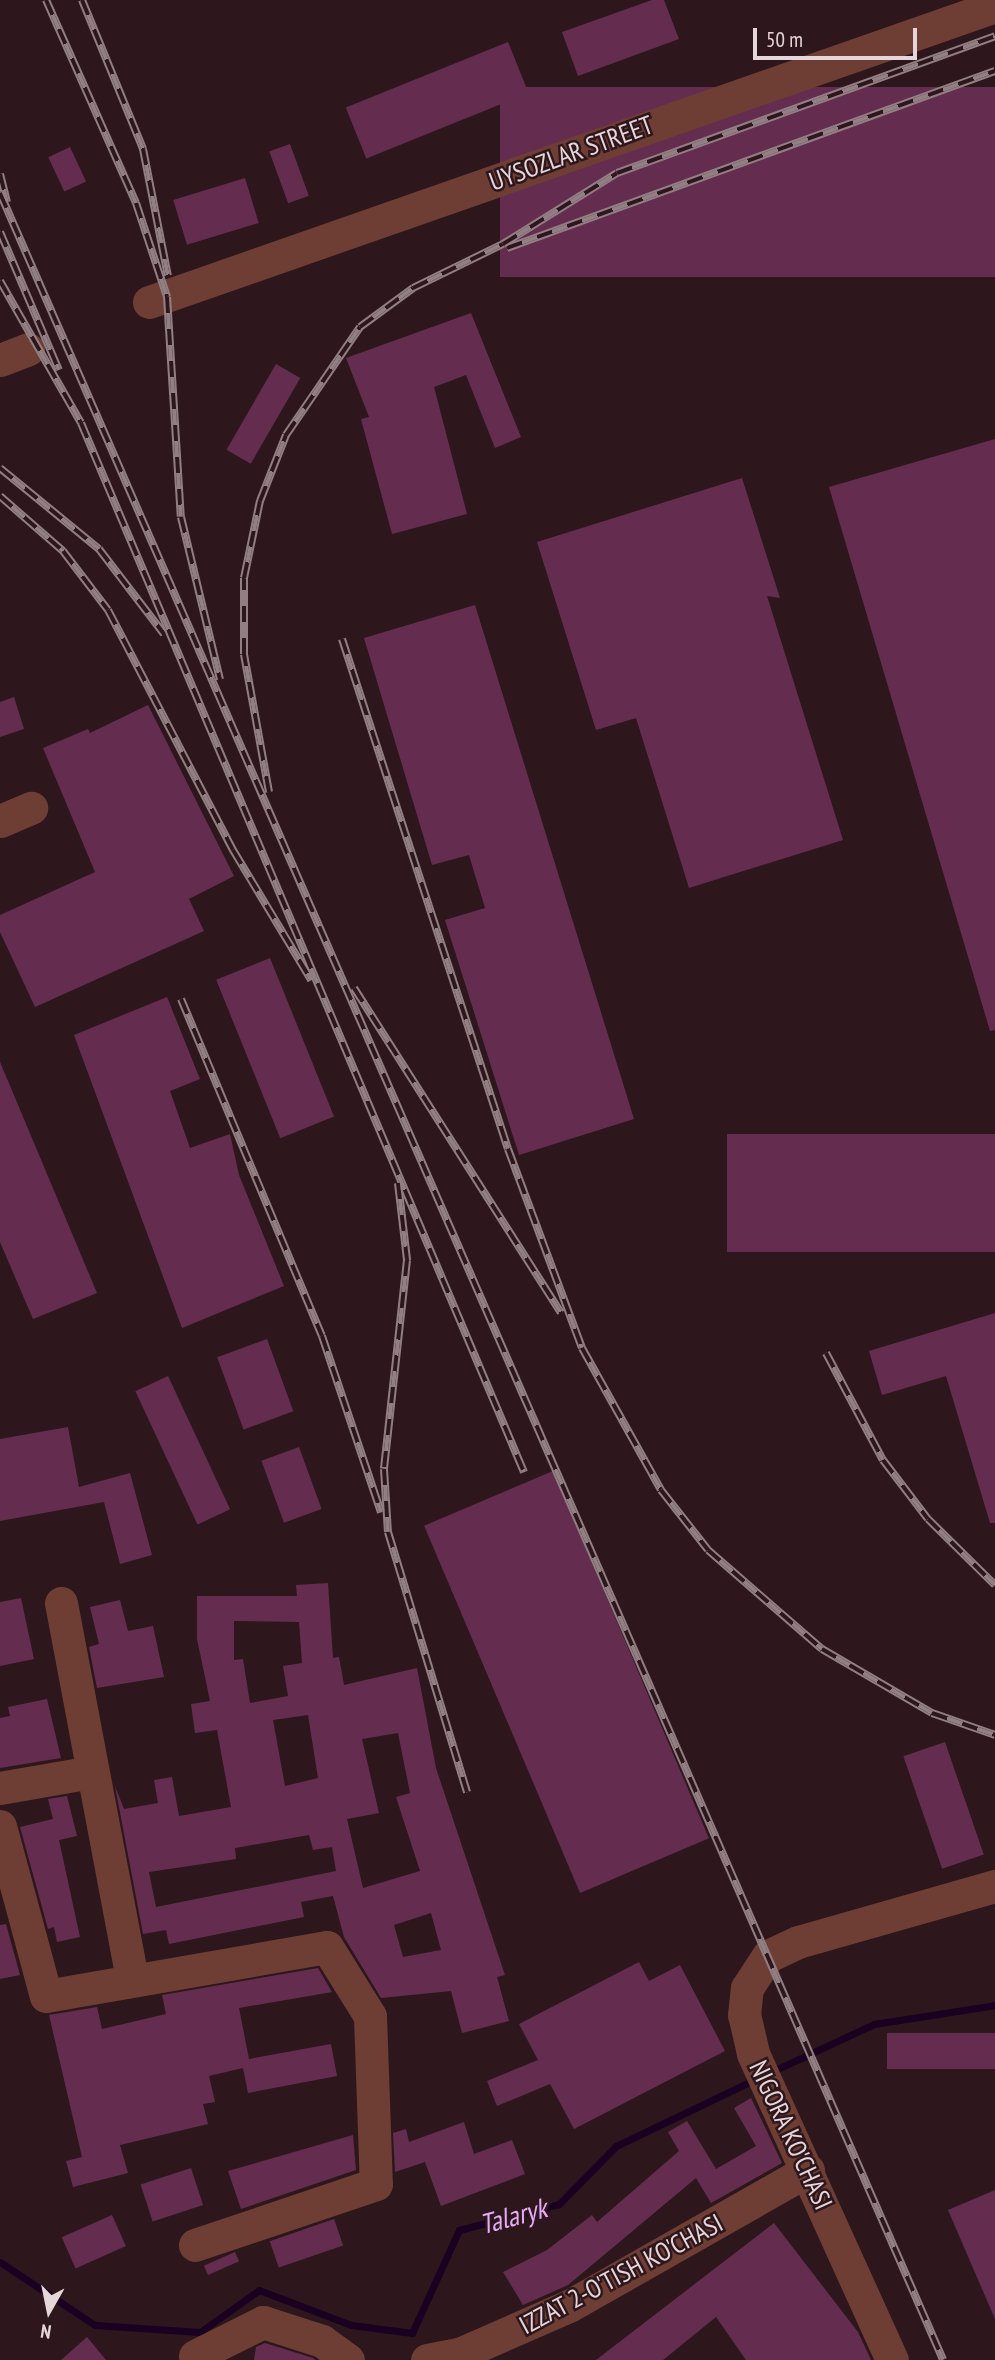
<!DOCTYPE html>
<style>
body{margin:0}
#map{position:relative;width:995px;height:2360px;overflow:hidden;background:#2d171c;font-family:"PT Sans Narrow",sans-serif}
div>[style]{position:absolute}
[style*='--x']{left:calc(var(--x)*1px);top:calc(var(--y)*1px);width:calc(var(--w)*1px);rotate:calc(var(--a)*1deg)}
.stream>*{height:7px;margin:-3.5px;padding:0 3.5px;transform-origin:3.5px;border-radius:3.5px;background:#1a0121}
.building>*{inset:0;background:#642d50;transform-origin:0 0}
.minor>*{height:33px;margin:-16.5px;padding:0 16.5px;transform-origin:16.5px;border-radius:16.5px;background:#6e3e35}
.rail>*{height:8px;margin-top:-4px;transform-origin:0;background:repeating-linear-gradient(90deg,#2d171c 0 16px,#927f83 0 32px);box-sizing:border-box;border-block:2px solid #927f83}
span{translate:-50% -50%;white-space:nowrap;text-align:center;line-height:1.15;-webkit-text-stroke:5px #2d171c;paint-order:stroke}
.street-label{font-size:26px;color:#e6d6d9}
.water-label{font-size:28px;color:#e8abf8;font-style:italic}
.north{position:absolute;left:14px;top:2276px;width:70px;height:70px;-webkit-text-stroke:5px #2d171c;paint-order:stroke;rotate:189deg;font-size:19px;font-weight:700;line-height:28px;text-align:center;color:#e6d6d9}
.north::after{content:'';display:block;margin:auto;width:24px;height:32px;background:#e6d6d9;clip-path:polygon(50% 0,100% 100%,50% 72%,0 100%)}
.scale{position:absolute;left:753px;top:28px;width:164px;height:32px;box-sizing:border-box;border:4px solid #e6d6d9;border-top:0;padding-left:9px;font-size:21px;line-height:24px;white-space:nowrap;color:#e6d6d9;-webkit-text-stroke:5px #2d171c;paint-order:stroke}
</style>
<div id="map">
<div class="stream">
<i style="--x:771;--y:2072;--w:114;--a:-25"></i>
<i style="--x:874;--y:2024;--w:122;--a:-8.9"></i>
<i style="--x:0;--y:2262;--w:114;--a:33.6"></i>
<i style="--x:95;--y:2325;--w:105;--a:3.8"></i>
<i style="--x:200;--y:2332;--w:72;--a:-35.4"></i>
<i style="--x:259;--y:2290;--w:98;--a:20.8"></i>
<i style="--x:351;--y:2325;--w:62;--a:7.5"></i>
<i style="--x:412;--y:2333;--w:113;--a:-65.5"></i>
<i style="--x:459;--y:2230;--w:103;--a:-14.6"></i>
<i style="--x:559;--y:2204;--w:81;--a:-45.5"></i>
<i style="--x:616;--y:2146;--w:153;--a:-25.6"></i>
</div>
<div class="building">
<i style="clip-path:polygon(652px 0,664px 0,679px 39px,578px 76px,562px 32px)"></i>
<i style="left:508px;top:42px;width:55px;height:175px;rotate:68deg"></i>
<i style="left:995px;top:87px;width:190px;height:495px;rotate:90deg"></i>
<i style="left:290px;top:144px;width:55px;height:22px;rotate:70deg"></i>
<i style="left:70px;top:147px;width:38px;height:24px;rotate:65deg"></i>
<i style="left:245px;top:178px;width:47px;height:75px;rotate:73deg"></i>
<i style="clip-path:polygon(471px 313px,521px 437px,495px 448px,466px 375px,434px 387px,467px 514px,392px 534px,361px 419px,369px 417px,346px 358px)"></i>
<i style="left:276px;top:364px;width:28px;height:99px;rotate:30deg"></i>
<i style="clip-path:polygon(995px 439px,995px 1030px,990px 1031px,829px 487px)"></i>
<i style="clip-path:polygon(742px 478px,780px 598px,767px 596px,843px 840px,689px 888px,636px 718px,596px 730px,537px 542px)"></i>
<i style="clip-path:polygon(475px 605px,634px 1119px,519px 1155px,445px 920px,485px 908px,469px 855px,432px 865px,364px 638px)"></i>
<i style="clip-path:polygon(14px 697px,24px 729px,0 737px,0 702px)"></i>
<i style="clip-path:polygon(148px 705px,234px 876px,189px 899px,204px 931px,35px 1007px,0 932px,0 915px,95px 872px,43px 748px,88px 729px,90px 733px)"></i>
<i style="left:270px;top:958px;width:171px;height:58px;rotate:68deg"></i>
<i style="clip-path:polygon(167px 997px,200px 1079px,170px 1091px,190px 1148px,230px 1134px,239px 1175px,284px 1286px,182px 1328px,74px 1035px)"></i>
<i style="clip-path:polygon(0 1062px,97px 1293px,33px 1319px,0 1242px)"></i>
<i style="left:995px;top:1134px;width:118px;height:268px;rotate:90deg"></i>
<i style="clip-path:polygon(995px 1313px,995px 1523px,990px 1523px,946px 1376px,882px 1395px,869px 1351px)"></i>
<i style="left:267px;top:1339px;width:77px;height:53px;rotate:70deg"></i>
<i style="left:168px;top:1376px;width:147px;height:36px;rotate:65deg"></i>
<i style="clip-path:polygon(68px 1427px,79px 1487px,130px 1473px,152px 1555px,120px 1564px,104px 1502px,0 1521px,0 1439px)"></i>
<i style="left:299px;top:1447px;width:66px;height:40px;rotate:70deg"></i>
<i style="left:553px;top:1471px;width:399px;height:140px;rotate:67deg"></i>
<i style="clip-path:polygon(evenodd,328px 1583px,333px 1658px,339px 1657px,344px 1685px,417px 1668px,436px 1768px,505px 1975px,497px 1977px,509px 2021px,462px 2033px,451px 1991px,381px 1998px,344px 1937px,333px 1896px,301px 1902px,304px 1917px,169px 1944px,166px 1930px,143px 1934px,115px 1786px,124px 1809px,158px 1803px,154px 1780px,172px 1777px,179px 1816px,231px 1807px,217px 1730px,195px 1733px,191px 1704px,210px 1701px,197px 1639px,197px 1596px,297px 1596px,296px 1585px,328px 1583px,234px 1621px,299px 1622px,302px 1663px,283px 1666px,288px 1696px,250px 1703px,243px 1659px,234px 1660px,234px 1621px,328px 1583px,308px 1715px,318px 1778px,285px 1786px,273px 1720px,308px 1715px,328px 1583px,398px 1733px,410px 1793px,396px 1797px,420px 1871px,363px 1888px,347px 1819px,379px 1813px,362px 1739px,398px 1733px,328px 1583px,309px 1835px,313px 1850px,332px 1847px,336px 1871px,156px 1907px,149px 1872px,236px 1859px,235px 1848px,309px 1835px,328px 1583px,431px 1913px,441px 1950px,403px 1957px,394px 1925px,431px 1913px)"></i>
<i style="clip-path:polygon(21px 1598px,34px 1659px,0 1666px,0 1602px)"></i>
<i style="clip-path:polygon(120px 1600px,128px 1631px,153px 1626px,164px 1677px,97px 1688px,89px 1647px,99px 1644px,90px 1607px)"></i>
<i style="clip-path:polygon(47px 1699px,61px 1758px,0 1768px,0 1718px,10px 1716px,8px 1707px)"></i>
<i style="left:945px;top:1742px;width:119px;height:44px;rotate:71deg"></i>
<i style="clip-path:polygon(67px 1796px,77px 1836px,59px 1840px,80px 1937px,57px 1942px,54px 1927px,48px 1929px,20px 1827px,53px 1819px,48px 1799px)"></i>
<i style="clip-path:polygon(6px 1924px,20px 1975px,0 1979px,0 1925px)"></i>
<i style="clip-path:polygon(639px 1962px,649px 1981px,680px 1965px,725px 2051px,574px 2129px,550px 2084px,497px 2106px,487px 2081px,538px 2060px,519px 2024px)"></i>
<i style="clip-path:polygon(318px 1968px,332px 1992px,239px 2008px,249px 2059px,331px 2044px,337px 2076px,248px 2093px,243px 2068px,209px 2076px,215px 2102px,203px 2104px,208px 2124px,120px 2145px,128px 2173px,73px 2187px,66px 2161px,82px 2157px,49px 2015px,97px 2007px,102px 2029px,166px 2014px,162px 1995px)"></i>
<i style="left:995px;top:2033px;width:36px;height:108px;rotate:90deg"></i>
<i style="clip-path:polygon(751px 2098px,782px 2163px,711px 2203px,696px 2178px,568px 2285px,523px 2305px,503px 2272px,547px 2250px,592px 2215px,597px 2222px,679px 2151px,668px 2132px,687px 2121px,716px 2169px,756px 2146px,734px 2108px)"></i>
<i style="clip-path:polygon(464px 2122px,474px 2154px,512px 2140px,525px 2174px,441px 2206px,425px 2162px,395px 2172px,393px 2133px,406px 2129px,409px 2142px)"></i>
<i style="clip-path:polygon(353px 2135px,356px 2170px,241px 2209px,228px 2171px)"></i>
<i style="left:191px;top:2168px;width:39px;height:53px;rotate:72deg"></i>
<i style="clip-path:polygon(995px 2190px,995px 2319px,948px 2210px)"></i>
<i style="left:112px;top:2215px;width:34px;height:55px;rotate:66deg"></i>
<i style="left:334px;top:2219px;width:28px;height:68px;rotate:71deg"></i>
<i style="clip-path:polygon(774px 2223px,858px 2332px,871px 2360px,746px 2360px,716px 2317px,663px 2360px,596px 2360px)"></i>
<i style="left:235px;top:2252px;width:10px;height:34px;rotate:66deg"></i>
<i style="clip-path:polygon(87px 2337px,106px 2360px,61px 2360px)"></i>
<i style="clip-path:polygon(265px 2343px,313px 2358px,315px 2360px,254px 2360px,256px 2347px)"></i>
</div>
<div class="minor">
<i style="--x:149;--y:302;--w:896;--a:-19.28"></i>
<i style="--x:0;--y:360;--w:30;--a:-21"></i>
<i style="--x:0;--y:821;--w:34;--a:-23"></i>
<i style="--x:61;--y:1603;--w:382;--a:79.3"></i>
<i style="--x:0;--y:1788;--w:93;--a:-9.9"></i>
<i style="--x:0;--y:1826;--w:176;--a:74.9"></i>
<i style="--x:46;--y:1996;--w:285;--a:-9.9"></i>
<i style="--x:327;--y:1947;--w:81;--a:58.1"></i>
<i style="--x:370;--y:2016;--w:168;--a:88"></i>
<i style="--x:376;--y:2184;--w:191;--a:161.4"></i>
<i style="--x:195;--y:2356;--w:76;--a:-26.6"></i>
<i style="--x:263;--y:2322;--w:62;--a:17.9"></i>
<i style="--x:322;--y:2341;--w:32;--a:36"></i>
<i style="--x:427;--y:2360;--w:33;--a:-11"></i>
<i style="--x:459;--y:2354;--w:120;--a:-23.6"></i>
<i style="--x:569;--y:2306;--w:275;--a:-29.6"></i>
<i style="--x:892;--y:2360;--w:337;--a:-114.4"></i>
<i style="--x:753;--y:2053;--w:39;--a:-103"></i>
<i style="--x:744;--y:2015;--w:27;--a:-84"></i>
<i style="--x:747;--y:1988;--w:38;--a:-57"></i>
<i style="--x:768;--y:1956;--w:33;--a:-25"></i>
<i style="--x:798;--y:1942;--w:205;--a:-15.9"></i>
</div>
<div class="rail">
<i style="--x:46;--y:0;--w:222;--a:66.1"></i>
<i style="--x:136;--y:203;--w:99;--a:71.7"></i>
<i style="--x:167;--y:297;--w:220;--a:86.4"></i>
<i style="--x:181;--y:517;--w:167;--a:76.5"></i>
<i style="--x:82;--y:0;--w:161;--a:67.7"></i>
<i style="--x:143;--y:149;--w:129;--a:78.9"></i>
<i style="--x:0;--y:174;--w:29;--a:76"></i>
<i style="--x:0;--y:193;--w:2363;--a:66.48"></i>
<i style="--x:0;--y:232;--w:150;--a:66.9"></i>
<i style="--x:507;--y:248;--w:519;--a:-19.94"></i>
<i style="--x:0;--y:281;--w:163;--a:60.3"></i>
<i style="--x:81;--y:423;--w:1139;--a:67.11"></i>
<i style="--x:0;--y:468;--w:128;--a:39.3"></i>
<i style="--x:99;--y:549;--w:107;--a:52.6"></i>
<i style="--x:0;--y:496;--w:84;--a:41.1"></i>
<i style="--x:63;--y:551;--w:74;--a:52.7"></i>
<i style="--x:108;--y:610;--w:271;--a:62.5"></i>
<i style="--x:233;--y:850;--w:152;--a:59"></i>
<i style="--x:342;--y:639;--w:536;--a:71.97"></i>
<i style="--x:508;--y:1149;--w:212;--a:69.6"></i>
<i style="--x:582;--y:1348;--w:162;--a:60.9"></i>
<i style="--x:661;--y:1490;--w:76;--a:51.9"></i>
<i style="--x:708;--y:1550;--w:151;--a:41"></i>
<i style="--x:822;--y:1649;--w:127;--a:30.2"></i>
<i style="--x:932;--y:1713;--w:67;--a:19.2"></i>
<i style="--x:269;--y:792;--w:140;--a:-100.3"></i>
<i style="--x:244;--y:654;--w:76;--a:-90"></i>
<i style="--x:244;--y:578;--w:79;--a:-78.3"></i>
<i style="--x:260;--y:501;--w:71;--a:-68.5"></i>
<i style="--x:286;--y:435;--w:131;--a:-55.6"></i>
<i style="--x:360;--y:327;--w:66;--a:-36.3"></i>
<i style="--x:413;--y:288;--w:100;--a:-26.1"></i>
<i style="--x:503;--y:244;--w:134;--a:-31.9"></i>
<i style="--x:617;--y:173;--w:402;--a:-19.9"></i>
<i style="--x:354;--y:988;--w:385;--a:57.5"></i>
<i style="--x:181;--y:999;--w:365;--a:67.3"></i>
<i style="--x:322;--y:1336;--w:186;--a:71.5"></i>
<i style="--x:398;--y:1183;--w:78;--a:83.3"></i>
<i style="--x:407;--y:1260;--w:210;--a:96.3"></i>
<i style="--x:384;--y:1469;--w:63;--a:86.4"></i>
<i style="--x:388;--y:1532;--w:272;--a:73.1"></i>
<i style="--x:826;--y:1353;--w:121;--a:62"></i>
<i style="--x:883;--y:1460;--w:74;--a:52.7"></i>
<i style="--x:928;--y:1519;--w:94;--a:44.6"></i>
</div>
<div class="street-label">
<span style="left:571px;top:153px;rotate:-20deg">UYSOZLAR STREET</span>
<span style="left:791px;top:2135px;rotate:65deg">NIGORA KO'CHASI</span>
<span style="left:621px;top:2274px;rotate:-28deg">IZZAT 2-O'TISH KO'CHASI</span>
</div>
<div class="water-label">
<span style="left:513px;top:2216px;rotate:-15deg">Talaryk</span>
</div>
<div class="north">N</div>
<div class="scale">50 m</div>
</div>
